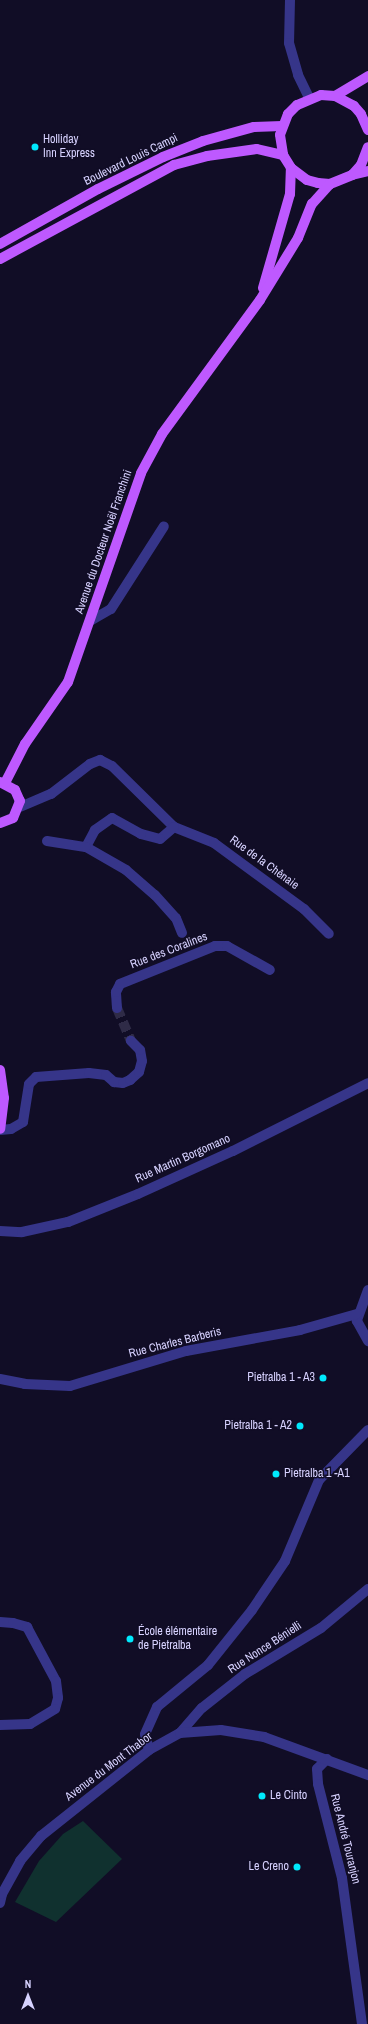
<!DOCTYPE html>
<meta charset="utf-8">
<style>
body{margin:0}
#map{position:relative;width:368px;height:2024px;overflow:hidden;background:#110d26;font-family:"Archivo Narrow",sans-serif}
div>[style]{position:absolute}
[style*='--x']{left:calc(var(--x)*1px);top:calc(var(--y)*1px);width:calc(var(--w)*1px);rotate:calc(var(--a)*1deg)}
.green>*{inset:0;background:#10312f}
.minor-tunnel>*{height:10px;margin-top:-5px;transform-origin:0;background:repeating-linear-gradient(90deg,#2f2b47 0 10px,transparent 0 15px)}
.minor>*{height:10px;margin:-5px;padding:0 5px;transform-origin:5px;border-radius:5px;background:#363589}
.major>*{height:10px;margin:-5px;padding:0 5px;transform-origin:5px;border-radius:5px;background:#be59ff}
.dots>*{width:11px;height:11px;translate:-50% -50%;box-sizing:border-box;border:2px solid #110d26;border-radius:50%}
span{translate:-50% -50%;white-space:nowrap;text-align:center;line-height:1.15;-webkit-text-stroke:3px #110d26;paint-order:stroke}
.poi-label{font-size:12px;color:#d7d2ff}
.left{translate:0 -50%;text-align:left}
.right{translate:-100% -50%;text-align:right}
.street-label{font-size:12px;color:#d7d2ff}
.north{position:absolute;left:8px;top:1976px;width:40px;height:40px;-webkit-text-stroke:3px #110d26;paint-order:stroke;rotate:0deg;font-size:11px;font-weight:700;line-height:16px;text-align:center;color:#d7d2ff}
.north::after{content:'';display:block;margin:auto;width:14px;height:18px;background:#d7d2ff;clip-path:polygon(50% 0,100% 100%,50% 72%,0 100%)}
</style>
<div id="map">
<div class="green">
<i style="clip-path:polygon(83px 1821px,122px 1859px,56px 1922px,15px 1902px,39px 1861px,63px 1834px)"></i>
</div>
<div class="minor-tunnel">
<i style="--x:117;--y:1008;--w:36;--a:67"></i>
</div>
<div class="minor">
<i style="--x:290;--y:0;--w:43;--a:91.3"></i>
<i style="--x:289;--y:43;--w:33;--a:74"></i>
<i style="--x:298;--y:75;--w:25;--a:64"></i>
<i style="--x:90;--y:621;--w:24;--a:-30"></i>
<i style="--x:111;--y:609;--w:98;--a:-57.4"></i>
<i style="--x:20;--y:807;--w:34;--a:-23"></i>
<i style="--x:51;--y:794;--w:49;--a:-37.6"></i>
<i style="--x:90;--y:764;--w:11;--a:-22"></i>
<i style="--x:100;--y:760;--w:13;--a:27"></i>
<i style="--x:112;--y:766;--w:87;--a:44.5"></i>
<i style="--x:174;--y:827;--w:43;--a:21.8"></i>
<i style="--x:214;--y:843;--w:112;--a:36.3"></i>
<i style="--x:304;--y:909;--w:35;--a:45"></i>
<i style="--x:174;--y:827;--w:18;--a:139"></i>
<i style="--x:160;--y:839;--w:20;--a:-165"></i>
<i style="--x:141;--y:834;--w:33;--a:-151"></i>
<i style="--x:112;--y:818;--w:21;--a:145"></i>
<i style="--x:95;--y:830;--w:19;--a:118"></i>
<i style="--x:86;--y:847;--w:46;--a:29.9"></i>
<i style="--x:126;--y:870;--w:38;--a:41"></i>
<i style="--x:155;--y:895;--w:31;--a:48"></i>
<i style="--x:176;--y:918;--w:16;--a:68"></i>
<i style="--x:47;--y:841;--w:39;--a:9"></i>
<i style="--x:117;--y:1008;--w:16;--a:-94"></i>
<i style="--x:116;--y:992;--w:9;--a:-63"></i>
<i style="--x:120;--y:984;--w:102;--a:-21.8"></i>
<i style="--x:215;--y:946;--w:12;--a:0"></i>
<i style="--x:227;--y:946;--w:49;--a:29.2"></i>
<i style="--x:0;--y:1130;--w:11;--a:-5"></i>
<i style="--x:11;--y:1129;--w:14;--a:-30"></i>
<i style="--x:23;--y:1122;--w:38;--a:-81"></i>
<i style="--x:29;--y:1084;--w:10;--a:-45"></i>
<i style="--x:36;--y:1077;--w:53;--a:-4.3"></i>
<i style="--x:89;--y:1073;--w:17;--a:7"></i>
<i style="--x:106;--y:1075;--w:11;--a:41"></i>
<i style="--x:114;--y:1082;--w:9;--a:6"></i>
<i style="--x:123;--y:1083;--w:8;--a:-23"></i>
<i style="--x:130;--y:1080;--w:12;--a:-42"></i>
<i style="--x:139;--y:1072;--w:11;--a:-75"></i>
<i style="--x:142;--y:1061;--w:11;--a:-100"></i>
<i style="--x:140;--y:1050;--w:13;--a:-135"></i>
<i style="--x:0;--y:1231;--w:22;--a:3"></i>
<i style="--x:22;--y:1232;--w:47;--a:-12.3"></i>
<i style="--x:68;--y:1222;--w:75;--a:-21.8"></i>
<i style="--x:138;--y:1194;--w:104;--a:-24.4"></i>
<i style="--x:233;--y:1151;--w:151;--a:-26.7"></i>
<i style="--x:368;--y:1290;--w:33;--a:110"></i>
<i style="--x:357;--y:1321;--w:23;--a:61"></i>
<i style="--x:0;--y:1379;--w:25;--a:11"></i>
<i style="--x:25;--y:1384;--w:45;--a:2.5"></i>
<i style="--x:70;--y:1386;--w:121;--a:-16.8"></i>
<i style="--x:186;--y:1351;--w:116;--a:-10.4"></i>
<i style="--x:300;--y:1330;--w:59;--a:-15.7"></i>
<i style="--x:0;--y:1622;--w:13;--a:4"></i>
<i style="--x:13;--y:1623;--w:15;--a:16"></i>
<i style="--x:27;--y:1627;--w:61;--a:61.8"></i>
<i style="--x:56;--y:1681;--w:17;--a:83"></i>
<i style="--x:58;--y:1698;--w:11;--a:105"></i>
<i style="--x:55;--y:1709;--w:29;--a:149"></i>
<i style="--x:30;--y:1724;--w:30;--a:178"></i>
<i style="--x:180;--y:1733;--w:33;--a:-49"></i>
<i style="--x:202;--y:1708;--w:55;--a:-38.3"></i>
<i style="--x:245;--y:1674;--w:89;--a:-31.2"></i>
<i style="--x:321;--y:1628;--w:61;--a:-39.7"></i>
<i style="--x:149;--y:1750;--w:16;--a:-104"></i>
<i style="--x:145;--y:1734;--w:30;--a:-66"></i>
<i style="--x:157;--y:1707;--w:66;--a:-39.5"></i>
<i style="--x:208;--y:1665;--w:70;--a:-51.3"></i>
<i style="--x:252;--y:1610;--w:59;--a:-56"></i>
<i style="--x:285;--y:1561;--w:88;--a:-67.2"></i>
<i style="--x:319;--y:1480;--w:70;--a:-45.6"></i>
<i style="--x:327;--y:1759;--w:14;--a:135"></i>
<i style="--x:317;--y:1769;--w:15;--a:86"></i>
<i style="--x:318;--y:1784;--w:97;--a:75.7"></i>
<i style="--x:342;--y:1878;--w:147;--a:82.2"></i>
<i style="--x:0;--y:1903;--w:9;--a:-77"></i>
<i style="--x:2;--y:1894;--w:38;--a:-61"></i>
<i style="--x:20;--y:1861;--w:33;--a:-50"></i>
<i style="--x:41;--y:1836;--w:138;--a:-38.5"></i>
<i style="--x:149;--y:1750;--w:35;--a:-29"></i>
<i style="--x:180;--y:1733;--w:41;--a:-4.2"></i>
<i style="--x:221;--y:1730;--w:44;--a:9.2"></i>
<i style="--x:264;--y:1737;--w:111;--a:20.1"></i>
</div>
<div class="major">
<i style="--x:335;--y:96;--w:39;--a:-31"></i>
<i style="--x:368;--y:130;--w:17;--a:-114"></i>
<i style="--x:361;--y:114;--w:11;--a:-131"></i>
<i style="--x:354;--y:106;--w:21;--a:-152"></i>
<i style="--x:335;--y:96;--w:14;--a:-176"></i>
<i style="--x:321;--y:95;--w:26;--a:157"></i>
<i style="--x:297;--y:105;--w:13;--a:135"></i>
<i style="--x:288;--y:114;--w:22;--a:111"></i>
<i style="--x:280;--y:135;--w:20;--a:81"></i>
<i style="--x:283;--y:155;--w:15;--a:58"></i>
<i style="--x:291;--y:168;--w:20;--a:37"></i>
<i style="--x:307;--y:180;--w:11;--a:15"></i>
<i style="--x:318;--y:183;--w:12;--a:5"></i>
<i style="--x:330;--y:184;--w:24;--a:-22"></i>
<i style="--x:352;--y:175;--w:13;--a:-48"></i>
<i style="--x:361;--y:165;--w:19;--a:-69"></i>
<i style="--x:352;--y:175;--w:16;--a:-14"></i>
<i style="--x:0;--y:244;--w:112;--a:-29.3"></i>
<i style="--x:98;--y:189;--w:72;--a:-26.2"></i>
<i style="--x:163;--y:157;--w:43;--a:-21.8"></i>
<i style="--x:203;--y:141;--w:53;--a:-15.4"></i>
<i style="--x:254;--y:127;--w:28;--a:-2"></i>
<i style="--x:0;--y:259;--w:198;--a:-28.4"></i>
<i style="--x:174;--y:165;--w:34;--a:-15"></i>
<i style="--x:207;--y:156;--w:50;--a:-8"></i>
<i style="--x:257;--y:149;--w:27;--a:13"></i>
<i style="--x:263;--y:288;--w:98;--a:-74"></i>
<i style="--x:290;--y:194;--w:26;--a:-88"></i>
<i style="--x:0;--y:782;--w:17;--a:28"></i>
<i style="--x:15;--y:790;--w:12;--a:66"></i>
<i style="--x:20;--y:801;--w:18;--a:112"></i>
<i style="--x:13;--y:818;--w:14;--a:159"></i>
<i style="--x:5;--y:783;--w:44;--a:-62.9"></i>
<i style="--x:25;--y:744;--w:75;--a:-55.3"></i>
<i style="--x:68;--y:682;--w:221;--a:-70.7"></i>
<i style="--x:141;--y:473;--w:44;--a:-61.7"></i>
<i style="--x:162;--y:434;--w:166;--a:-53.8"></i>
<i style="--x:260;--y:300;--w:73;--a:-58.5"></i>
<i style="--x:298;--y:238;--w:37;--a:-68"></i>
<i style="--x:312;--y:204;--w:27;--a:-48"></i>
<i style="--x:0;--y:1070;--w:28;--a:82"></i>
<i style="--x:4;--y:1098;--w:31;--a:97"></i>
</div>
<div class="dots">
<i style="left:35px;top:147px;background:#00e9fd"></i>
<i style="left:323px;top:1378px;background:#00e9fd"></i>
<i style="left:300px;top:1426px;background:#00e9fd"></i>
<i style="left:276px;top:1474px;background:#00e9fd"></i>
<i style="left:130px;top:1639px;background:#00e9fd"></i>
<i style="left:262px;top:1796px;background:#00e9fd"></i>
<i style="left:297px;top:1867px;background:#00e9fd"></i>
</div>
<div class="poi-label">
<span class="left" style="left:43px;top:147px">Holliday<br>Inn Express</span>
<span class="right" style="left:315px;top:1378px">Pietralba 1 - A3</span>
<span class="right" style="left:292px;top:1426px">Pietralba 1 - A2</span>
<span class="left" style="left:284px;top:1474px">Pietralba 1 -A1</span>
<span class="left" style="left:138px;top:1639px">École élémentaire<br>de Pietralba</span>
<span class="left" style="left:270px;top:1796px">Le Cinto</span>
<span class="right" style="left:289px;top:1867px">Le Creno</span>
</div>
<div class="street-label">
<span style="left:131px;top:160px;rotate:-26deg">Boulevard Louis Campi</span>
<span style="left:104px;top:542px;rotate:-71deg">Avenue du Docteur Noël Franchini</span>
<span style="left:264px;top:863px;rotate:36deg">Rue de la Chênaie</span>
<span style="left:169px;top:951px;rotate:-21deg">Rue des Coralines</span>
<span style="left:183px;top:1159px;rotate:-24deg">Rue Martin Borgomano</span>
<span style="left:175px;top:1343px;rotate:-14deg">Rue Charles Barberis</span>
<span style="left:265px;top:1648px;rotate:-33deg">Rue Nonce Bénielli</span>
<span style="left:109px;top:1767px;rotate:-37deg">Avenue du Mont Thabor</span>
<span style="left:345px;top:1839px;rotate:76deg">Rue André Touranjon</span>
</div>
<div class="north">N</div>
</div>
